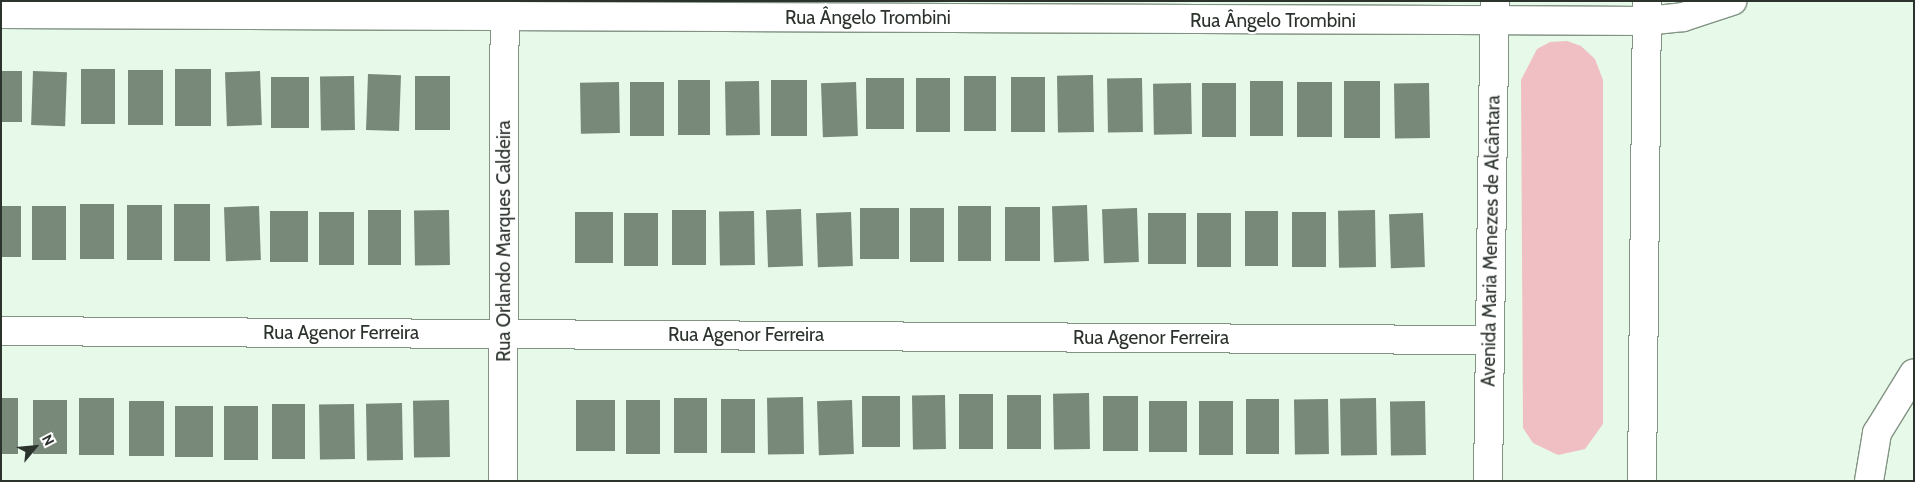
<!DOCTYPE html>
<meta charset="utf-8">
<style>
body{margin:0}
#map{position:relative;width:1915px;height:482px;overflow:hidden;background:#e7f9e9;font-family:Cabin,sans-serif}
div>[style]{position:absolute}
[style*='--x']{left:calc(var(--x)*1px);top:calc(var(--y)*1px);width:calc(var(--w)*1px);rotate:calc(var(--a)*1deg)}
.green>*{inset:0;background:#efbfc4}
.building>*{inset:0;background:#788879;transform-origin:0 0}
.roads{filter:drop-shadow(1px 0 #829384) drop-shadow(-1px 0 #829384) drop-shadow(0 1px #829384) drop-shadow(0 -1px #829384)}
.minor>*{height:28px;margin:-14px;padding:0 14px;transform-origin:14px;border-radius:14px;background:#fff}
span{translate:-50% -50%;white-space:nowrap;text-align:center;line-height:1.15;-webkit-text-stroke:4.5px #fff;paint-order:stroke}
.street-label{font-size:19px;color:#2c332d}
.frame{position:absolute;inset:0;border:2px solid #2c332d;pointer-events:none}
.north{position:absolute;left:10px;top:422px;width:50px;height:50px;-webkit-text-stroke:4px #fff;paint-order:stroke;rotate:62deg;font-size:14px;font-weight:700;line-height:20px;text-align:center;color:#2c332d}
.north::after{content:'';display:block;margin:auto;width:18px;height:22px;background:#2c332d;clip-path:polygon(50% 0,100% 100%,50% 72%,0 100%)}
</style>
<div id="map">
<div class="green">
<i style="clip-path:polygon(1567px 41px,1581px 46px,1595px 59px,1603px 80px,1603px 424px,1585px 449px,1558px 455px,1533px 443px,1523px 428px,1521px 80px,1537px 49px,1550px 42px)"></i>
</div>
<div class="building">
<i style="left:115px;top:69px;width:55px;height:34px;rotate:90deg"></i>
<i style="left:175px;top:69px;width:36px;height:57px"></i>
<i style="left:128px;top:70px;width:35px;height:55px"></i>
<i style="left:1px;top:71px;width:21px;height:51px"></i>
<i style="left:33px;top:71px;width:34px;height:54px;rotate:2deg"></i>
<i style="left:260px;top:71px;width:54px;height:35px;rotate:88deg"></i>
<i style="left:368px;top:74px;width:33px;height:56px;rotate:2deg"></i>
<i style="left:1093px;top:75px;width:57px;height:36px;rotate:89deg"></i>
<i style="left:354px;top:76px;width:54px;height:34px;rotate:89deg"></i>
<i style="left:415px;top:76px;width:35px;height:54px"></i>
<i style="left:964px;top:76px;width:32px;height:55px"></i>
<i style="left:271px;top:77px;width:38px;height:51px"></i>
<i style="left:1011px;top:77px;width:34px;height:55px"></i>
<i style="left:866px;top:78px;width:38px;height:51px"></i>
<i style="left:916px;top:78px;width:34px;height:54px"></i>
<i style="left:1142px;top:78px;width:54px;height:35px;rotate:89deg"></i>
<i style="left:678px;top:80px;width:32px;height:55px"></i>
<i style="left:771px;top:80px;width:36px;height:56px"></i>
<i style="left:759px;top:81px;width:54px;height:34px;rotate:89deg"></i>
<i style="left:1250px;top:81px;width:33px;height:55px"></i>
<i style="left:1344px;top:81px;width:36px;height:57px"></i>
<i style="left:619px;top:82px;width:51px;height:39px;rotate:89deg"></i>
<i style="left:664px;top:82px;width:54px;height:34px;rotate:90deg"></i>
<i style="left:856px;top:82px;width:54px;height:35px;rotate:88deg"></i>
<i style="left:1297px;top:82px;width:35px;height:55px"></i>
<i style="left:1191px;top:83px;width:51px;height:38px;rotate:89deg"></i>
<i style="left:1202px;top:83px;width:34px;height:54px"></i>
<i style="left:1429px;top:83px;width:55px;height:35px;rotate:89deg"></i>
<i style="left:80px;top:204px;width:34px;height:55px"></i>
<i style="left:174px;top:204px;width:36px;height:57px"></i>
<i style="left:127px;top:205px;width:35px;height:55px"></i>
<i style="left:1087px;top:205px;width:56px;height:35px;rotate:88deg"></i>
<i style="left:1px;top:206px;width:20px;height:51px"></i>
<i style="left:32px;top:206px;width:34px;height:54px"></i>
<i style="left:259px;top:206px;width:54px;height:35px;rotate:88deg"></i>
<i style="left:958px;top:206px;width:33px;height:55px"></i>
<i style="left:1005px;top:207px;width:35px;height:54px"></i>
<i style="left:860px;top:208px;width:39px;height:51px"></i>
<i style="left:910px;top:208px;width:34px;height:54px"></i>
<i style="left:1137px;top:208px;width:54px;height:35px;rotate:88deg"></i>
<i style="left:801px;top:209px;width:57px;height:35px;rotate:88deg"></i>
<i style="left:368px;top:210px;width:33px;height:55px"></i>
<i style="left:449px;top:210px;width:55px;height:35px;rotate:89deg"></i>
<i style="left:706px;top:210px;width:55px;height:34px;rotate:90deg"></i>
<i style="left:1375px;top:210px;width:57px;height:37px;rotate:89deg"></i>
<i style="left:270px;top:211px;width:38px;height:51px"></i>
<i style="left:754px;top:211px;width:54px;height:35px;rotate:89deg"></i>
<i style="left:1245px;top:211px;width:33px;height:55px"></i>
<i style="left:319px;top:212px;width:35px;height:53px"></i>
<i style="left:575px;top:212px;width:38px;height:51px"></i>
<i style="left:851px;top:212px;width:54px;height:35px;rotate:88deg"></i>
<i style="left:1292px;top:212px;width:34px;height:55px"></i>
<i style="left:624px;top:213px;width:34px;height:53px"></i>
<i style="left:1148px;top:213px;width:38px;height:51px"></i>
<i style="left:1197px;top:213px;width:34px;height:54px"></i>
<i style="left:1423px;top:213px;width:54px;height:34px;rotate:88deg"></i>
<i style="left:1089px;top:393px;width:56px;height:36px;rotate:89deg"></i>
<i style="left:959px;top:394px;width:34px;height:55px"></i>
<i style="left:945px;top:395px;width:54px;height:33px;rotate:89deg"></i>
<i style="left:1007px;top:395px;width:34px;height:54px"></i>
<i style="left:862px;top:396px;width:38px;height:51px"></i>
<i style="left:1103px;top:396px;width:35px;height:55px"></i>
<i style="left:803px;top:397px;width:57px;height:36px;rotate:89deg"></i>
<i style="left:1px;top:398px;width:17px;height:56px"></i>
<i style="left:79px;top:398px;width:35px;height:57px"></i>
<i style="left:674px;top:398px;width:33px;height:55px"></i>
<i style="left:1376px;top:398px;width:57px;height:36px;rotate:89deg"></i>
<i style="left:721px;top:399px;width:34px;height:54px"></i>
<i style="left:1246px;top:399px;width:33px;height:55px"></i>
<i style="left:1328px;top:399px;width:55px;height:34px;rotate:89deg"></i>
<i style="left:33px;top:400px;width:34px;height:54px"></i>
<i style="left:449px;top:400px;width:57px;height:36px;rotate:89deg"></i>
<i style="left:576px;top:400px;width:39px;height:51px"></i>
<i style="left:626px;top:400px;width:34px;height:54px"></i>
<i style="left:852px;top:400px;width:54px;height:35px;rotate:88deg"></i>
<i style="left:129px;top:401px;width:35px;height:55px"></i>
<i style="left:1149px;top:401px;width:38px;height:51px"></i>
<i style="left:1199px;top:401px;width:34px;height:54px"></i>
<i style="left:1425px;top:401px;width:54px;height:35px;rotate:89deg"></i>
<i style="left:402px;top:403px;width:57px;height:36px;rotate:89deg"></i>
<i style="left:272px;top:404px;width:33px;height:55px"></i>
<i style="left:354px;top:404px;width:55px;height:35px;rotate:89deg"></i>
<i style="left:175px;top:406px;width:38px;height:51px"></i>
<i style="left:224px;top:406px;width:34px;height:54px"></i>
</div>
<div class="roads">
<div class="minor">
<i style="--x:1;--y:14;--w:1645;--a:0.24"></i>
<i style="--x:1646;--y:21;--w:37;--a:-6"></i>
<i style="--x:1683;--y:17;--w:52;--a:-18.1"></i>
<i style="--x:1;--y:331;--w:1489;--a:0.35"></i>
<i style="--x:503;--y:481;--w:480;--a:-89.8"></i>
<i style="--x:1488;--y:481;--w:480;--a:-89.2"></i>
<i style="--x:1642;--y:481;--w:480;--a:-89.4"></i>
<i style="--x:1869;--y:481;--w:49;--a:-80.5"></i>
<i style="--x:1877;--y:433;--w:70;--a:-58.3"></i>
</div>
</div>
<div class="street-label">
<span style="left:868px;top:18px">Rua Ângelo Trombini</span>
<span style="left:1273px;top:21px">Rua Ângelo Trombini</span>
<span style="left:504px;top:241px;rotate:-90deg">Rua Orlando Marques Caldeira</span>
<span style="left:1491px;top:241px;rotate:-89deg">Avenida Maria Menezes de Alcântara</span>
<span style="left:341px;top:333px">Rua Agenor Ferreira</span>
<span style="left:746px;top:335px">Rua Agenor Ferreira</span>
<span style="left:1151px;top:338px">Rua Agenor Ferreira</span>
</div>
<div class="frame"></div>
<div class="north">N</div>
</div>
